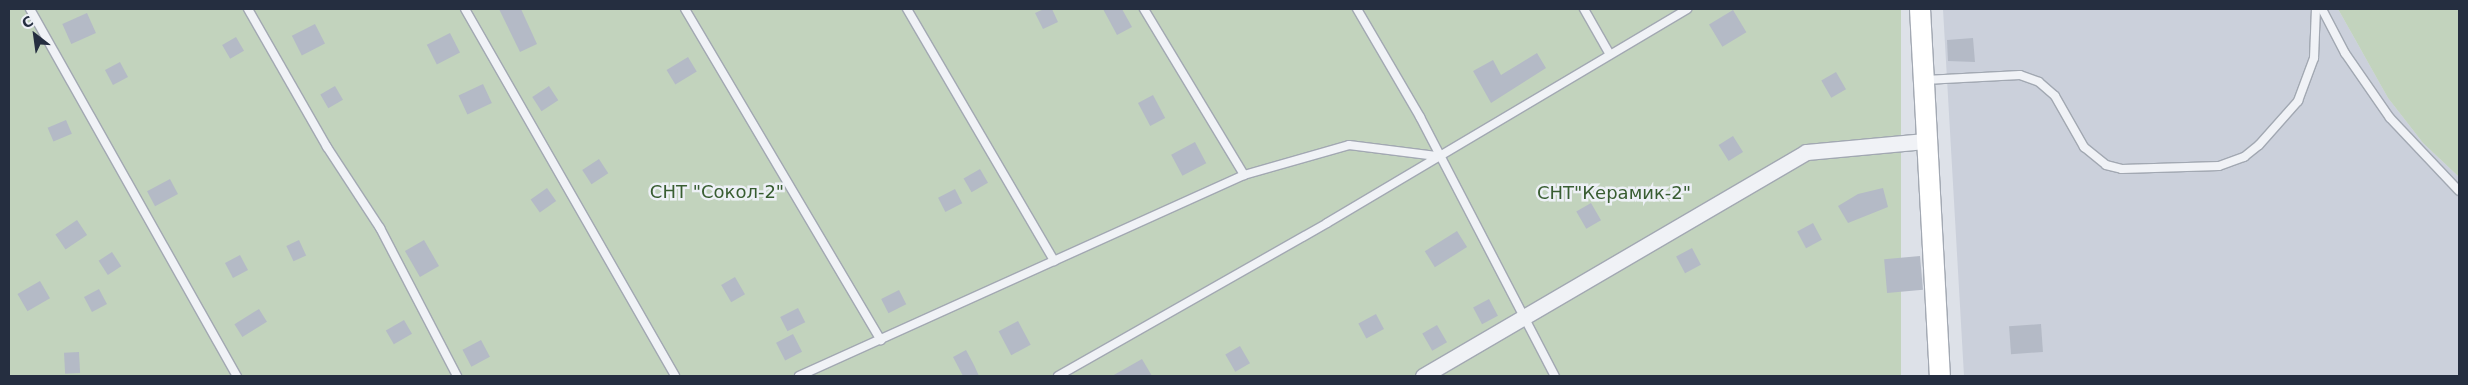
<!DOCTYPE html>
<meta charset="utf-8">
<style>
body{margin:0}
#map{position:relative;width:2468px;height:385px;overflow:hidden;background:#dde1e8;font-family:"DejaVu Sans",sans-serif}
div>[style]{position:absolute}
[style*='--x']{left:calc(var(--x)*1px);top:calc(var(--y)*1px);width:calc(var(--w)*1px);rotate:calc(var(--a)*1deg)}
.built>*{inset:0;background:#cbd0db}
.green>*{inset:0;background:#c2d3bd;transform-origin:0 0}
.building>*{inset:0;background:#b4bac6;transform-origin:0 0}
.roads{filter:drop-shadow(1px 0 #a2a8b2) drop-shadow(-1px 0 #a2a8b2) drop-shadow(0 1px #a2a8b2) drop-shadow(0 -1px #a2a8b2)}
.lane>*{height:8px;margin:-4px;padding:0 4px;transform-origin:4px;border-radius:4px;background:#f0f2f6}
.street>*{height:15px;margin:-7.5px;padding:0 7.5px;transform-origin:7.5px;border-radius:7.5px;background:#f0f2f6}
.secondary>*{height:20px;margin:-10px;padding:0 10px;transform-origin:10px;border-radius:10px;background:#fff}
span{translate:-50% -50%;white-space:nowrap;text-align:center;line-height:1.15;-webkit-text-stroke:5px #edf0f6;paint-order:stroke}
.park-label{font-size:18px;color:#385d31}
.frame{position:absolute;inset:0;border:10px solid #252e40;pointer-events:none}
.north{position:absolute;left:10px;top:10px;width:50px;height:50px;-webkit-text-stroke:4px #edf0f6;paint-order:stroke;rotate:330deg;font-size:14px;font-weight:700;line-height:20px;text-align:center;color:#252e40}
.north::after{content:'';display:block;margin:auto;width:18px;height:22px;background:#252e40;clip-path:polygon(50% 0,100% 100%,50% 72%,0 100%)}
</style>
<div id="map">
<div class="built">
<i style="clip-path:polygon(1943px 9px,2338px 9px,2388px 98px,2423px 143px,2459px 177px,2459px 376px,1964px 376px)"></i>
</div>
<div class="green">
<i style="left:9px;top:9px;width:1892px;height:367px"></i>
<i style="clip-path:polygon(2338px 9px,2459px 9px,2459px 177px,2423px 143px,2388px 98px)"></i>
</div>
<div class="building">
<i style="clip-path:polygon(499px 9px,521px 9px,537px 44px,520px 52px)"></i>
<i style="clip-path:polygon(1044px 9px,1052px 9px,1058px 22px,1043px 29px,1035px 13px)"></i>
<i style="clip-path:polygon(1103px 9px,1122px 9px,1132px 27px,1117px 35px)"></i>
<i style="left:1733px;top:10px;width:26px;height:28px;rotate:59deg"></i>
<i style="left:87px;top:13px;width:22px;height:27px;rotate:66deg"></i>
<i style="left:315px;top:24px;width:22px;height:26px;rotate:63deg"></i>
<i style="left:450px;top:33px;width:22px;height:26px;rotate:63deg"></i>
<i style="left:236px;top:37px;width:16px;height:16px;rotate:60deg"></i>
<i style="clip-path:polygon(1973px 38px,1975px 62px,1948px 61px,1947px 40px)"></i>
<i style="clip-path:polygon(1537px 53px,1546px 68px,1491px 103px,1473px 71px,1493px 60px,1501px 75px)"></i>
<i style="left:688px;top:57px;width:17px;height:25px;rotate:59deg"></i>
<i style="left:120px;top:62px;width:17px;height:17px;rotate:62deg"></i>
<i style="left:1836px;top:72px;width:20px;height:17px;rotate:60deg"></i>
<i style="left:483px;top:84px;width:21px;height:27px;rotate:65deg"></i>
<i style="left:335px;top:86px;width:16px;height:17px;rotate:60deg"></i>
<i style="left:549px;top:86px;width:17px;height:20px;rotate:57deg"></i>
<i style="left:1153px;top:95px;width:26px;height:17px;rotate:62deg"></i>
<i style="left:66px;top:120px;width:15px;height:20px;rotate:67deg"></i>
<i style="left:1733px;top:136px;width:19px;height:17px;rotate:58deg"></i>
<i style="left:1195px;top:142px;width:24px;height:27px;rotate:62deg"></i>
<i style="left:599px;top:159px;width:17px;height:20px;rotate:57deg"></i>
<i style="left:980px;top:169px;width:16px;height:19px;rotate:60deg"></i>
<i style="left:170px;top:179px;width:17px;height:26px;rotate:62deg"></i>
<i style="left:547px;top:188px;width:16px;height:20px;rotate:55deg"></i>
<i style="clip-path:polygon(1883px 188px,1888px 207px,1848px 223px,1838px 206px,1858px 194px)"></i>
<i style="left:955px;top:189px;width:16px;height:19px;rotate:63deg"></i>
<i style="left:1591px;top:203px;width:20px;height:17px;rotate:60deg"></i>
<i style="left:77px;top:220px;width:18px;height:26px;rotate:56deg"></i>
<i style="left:1813px;top:223px;width:19px;height:18px;rotate:62deg"></i>
<i style="left:1457px;top:231px;width:19px;height:38px;rotate:58deg"></i>
<i style="left:299px;top:240px;width:17px;height:14px;rotate:65deg"></i>
<i style="left:424px;top:240px;width:30px;height:22px;rotate:60deg"></i>
<i style="left:1692px;top:248px;width:19px;height:18px;rotate:62deg"></i>
<i style="left:112px;top:252px;width:17px;height:16px;rotate:57deg"></i>
<i style="left:240px;top:255px;width:17px;height:17px;rotate:62deg"></i>
<i style="left:1920px;top:256px;width:34px;height:36px;rotate:85deg"></i>
<i style="left:735px;top:277px;width:20px;height:16px;rotate:60deg"></i>
<i style="left:40px;top:281px;width:20px;height:26px;rotate:60deg"></i>
<i style="left:99px;top:289px;width:17px;height:17px;rotate:62deg"></i>
<i style="left:899px;top:290px;width:16px;height:20px;rotate:63deg"></i>
<i style="left:1489px;top:299px;width:19px;height:18px;rotate:62deg"></i>
<i style="left:798px;top:308px;width:16px;height:20px;rotate:63deg"></i>
<i style="left:259px;top:309px;width:15px;height:29px;rotate:58deg"></i>
<i style="left:1376px;top:314px;width:17px;height:20px;rotate:62deg"></i>
<i style="left:404px;top:320px;width:16px;height:21px;rotate:60deg"></i>
<i style="left:1018px;top:321px;width:27px;height:22px;rotate:62deg"></i>
<i style="left:2041px;top:324px;width:28px;height:32px;rotate:86deg"></i>
<i style="left:1437px;top:325px;width:20px;height:17px;rotate:60deg"></i>
<i style="left:793px;top:334px;width:20px;height:19px;rotate:63deg"></i>
<i style="left:481px;top:340px;width:19px;height:21px;rotate:62deg"></i>
<i style="left:1240px;top:346px;width:20px;height:17px;rotate:60deg"></i>
<i style="clip-path:polygon(966px 350px,974px 365px,979px 376px,963px 376px,953px 357px)"></i>
<i style="left:79px;top:352px;width:21px;height:15px;rotate:87deg"></i>
<i style="clip-path:polygon(1142px 359px,1152px 376px,1112px 376px)"></i>
</div>
<div class="roads">
<div class="lane">
<i style="--x:30;--y:9;--w:421;--a:60.6"></i>
<i style="--x:248;--y:9;--w:159;--a:60.2"></i>
<i style="--x:327;--y:147;--w:97;--a:56.8"></i>
<i style="--x:380;--y:228;--w:167;--a:62.5"></i>
<i style="--x:465;--y:9;--w:423;--a:60.2"></i>
<i style="--x:685;--y:9;--w:385;--a:59.4"></i>
<i style="--x:907;--y:9;--w:292;--a:59.7"></i>
<i style="--x:1144;--y:9;--w:194;--a:58.9"></i>
<i style="--x:1357;--y:9;--w:125;--a:59.7"></i>
<i style="--x:1420;--y:117;--w:292;--a:62.5"></i>
<i style="--x:1584;--y:9;--w:51;--a:60.4"></i>
<i style="--x:2322;--y:9;--w:50;--a:62.4"></i>
<i style="--x:2345;--y:53;--w:79;--a:55.3"></i>
<i style="--x:2390;--y:118;--w:100;--a:46.6"></i>
<i style="--x:1925;--y:80;--w:95;--a:-3"></i>
<i style="--x:2020;--y:75;--w:20;--a:20"></i>
<i style="--x:2039;--y:82;--w:21;--a:41"></i>
<i style="--x:2055;--y:96;--w:59;--a:60.4"></i>
<i style="--x:2084;--y:147;--w:28;--a:39"></i>
<i style="--x:2106;--y:165;--w:16;--a:14"></i>
<i style="--x:2122;--y:169;--w:97;--a:-1.8"></i>
<i style="--x:2219;--y:166;--w:27;--a:-20"></i>
<i style="--x:2244;--y:157;--w:19;--a:-39"></i>
<i style="--x:2259;--y:145;--w:59;--a:-48.4"></i>
<i style="--x:2298;--y:101;--w:46;--a:-69.6"></i>
<i style="--x:2314;--y:58;--w:49;--a:-87.7"></i>
<i style="--x:799;--y:376;--w:488;--a:-24.3"></i>
<i style="--x:1244;--y:175;--w:109;--a:-15.9"></i>
<i style="--x:1349;--y:145;--w:88;--a:7.2"></i>
<i style="--x:1058;--y:376;--w:309;--a:-29.6"></i>
<i style="--x:1327;--y:223;--w:419;--a:-30.7"></i>
</div>
<div class="street">
<i style="--x:1423;--y:376;--w:444;--a:-30.3"></i>
<i style="--x:1806;--y:152;--w:120;--a:-5.3"></i>
</div>
<div class="secondary">
<i style="--x:1920;--y:9;--w:368;--a:86.9"></i>
</div>
</div>
<div class="park-label">
<span style="left:717px;top:192px">СНТ "Сокол-2"</span>
<span style="left:1614px;top:193px">СНТ"Керамик-2"</span>
</div>
<div class="frame"></div>
<div class="north">С</div>
</div>
